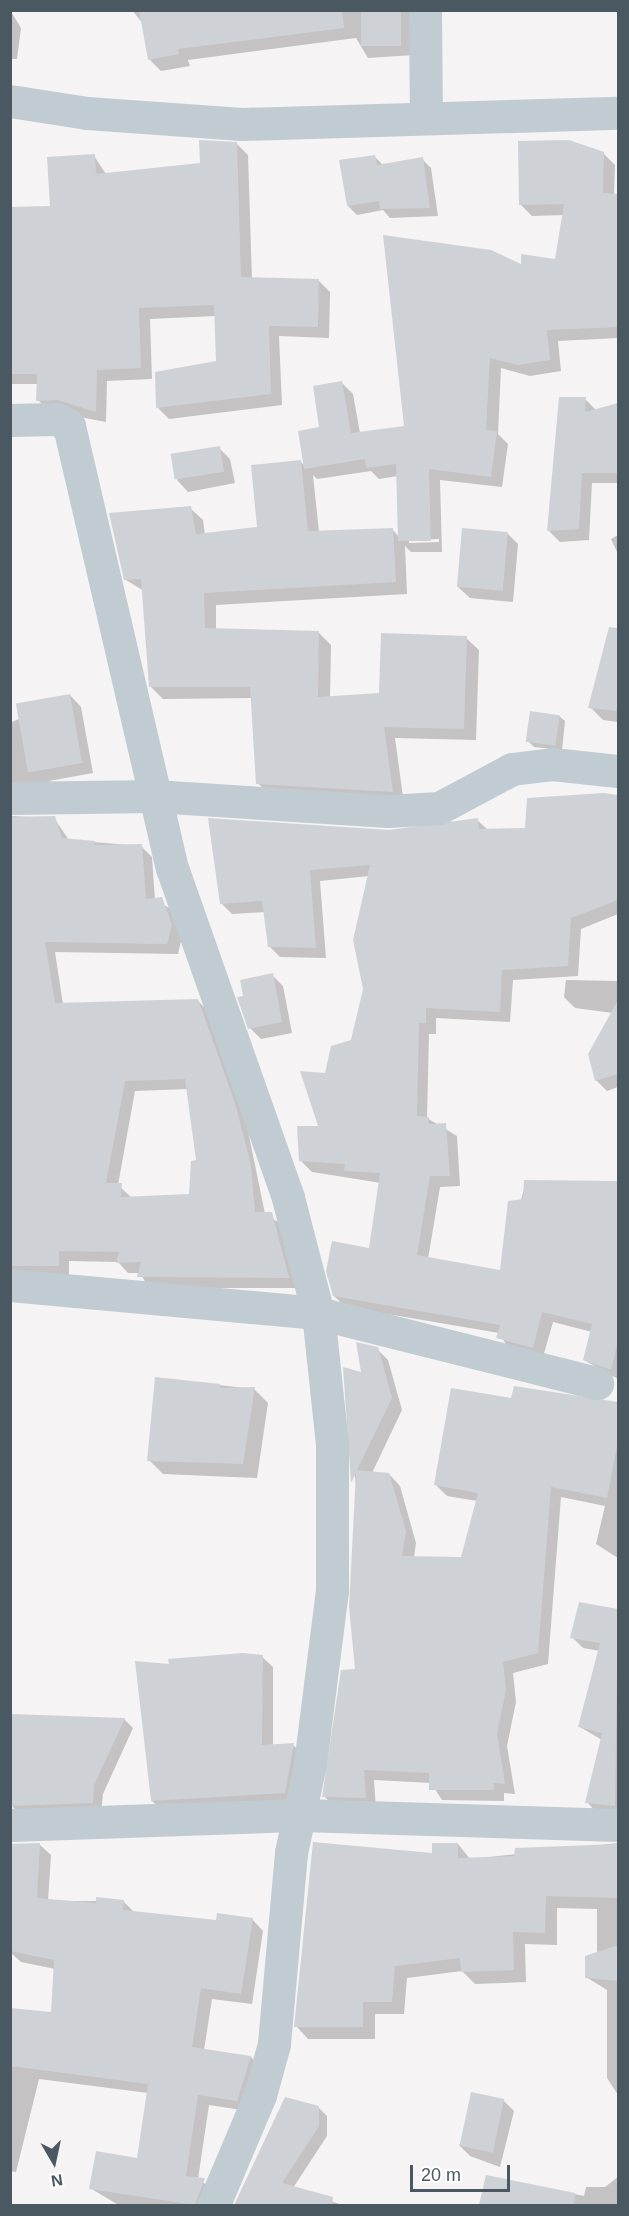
<!DOCTYPE html>
<style>
body{margin:0}
#map{position:relative;width:629px;height:2216px;overflow:hidden;background:#f5f3f3;font-family:Helvetica,sans-serif}
div>[style]{position:absolute}
[style*='--x']{left:calc(var(--x)*1px);top:calc(var(--y)*1px);width:calc(var(--w)*1px);rotate:calc(var(--a)*1deg)}
.shadow>*{inset:0;background:#0003}
.building>*{inset:0;background:#ced2d7;transform-origin:0 0}
.minor>*{height:33px;margin:-16.5px;padding:0 16.5px;transform-origin:16.5px;border-radius:16.5px;background:#c0cbd2}
span{translate:-50% -50%;white-space:nowrap;text-align:center;line-height:1.15;-webkit-text-stroke:4.5px #fff;paint-order:stroke}
.frame{position:absolute;inset:0;border:12px solid #495861;pointer-events:none}
.north{position:absolute;left:24px;top:2132px;width:60px;height:60px;-webkit-text-stroke:4px #fff;paint-order:stroke;rotate:171deg;font-size:16px;font-weight:700;line-height:24px;text-align:center;color:#495861}
.north::after{content:'';display:block;margin:auto;width:21px;height:27px;background:#495861;clip-path:polygon(50% 0,100% 100%,50% 72%,0 100%)}
.scale{position:absolute;left:410px;top:2165px;width:100px;height:27px;box-sizing:border-box;border:3px solid #495861;border-top:0;padding-left:8px;font-size:18px;line-height:21px;white-space:nowrap;color:#495861;-webkit-text-stroke:4px #fff;paint-order:stroke}
</style>
<div id="map">
<div class="shadow">
<i style="clip-path:polygon(10px 10px,21px 28px,17px 59px,10px 59px)"></i>
<i style="clip-path:polygon(132px 10px,411px 10px,414px 55px,368px 58px,356px 38px,188px 60px,190px 66px,161px 71px,150px 60px,144px 25px)"></i>
<i style="clip-path:polygon(237px 144px,248px 155px,252px 279px,319px 281px,330px 292px,329px 338px,279px 336px,282px 405px,169px 419px,158px 408px,218px 362px,216px 316px,150px 319px,152px 379px,107px 381px,106px 422px,49px 411px,38px 400px,38px 384px,10px 384px,10px 209px,51px 207px,94px 156px,106px 174px,201px 164px)"></i>
<i style="clip-path:polygon(evenodd,603px 153px,615px 165px,614px 196px,618px 197px,618px 338px,558px 341px,561px 371px,530px 376px,501px 368px,498px 434px,508px 444px,502px 487px,440px 480px,442px 552px,411px 552px,405px 546px,407px 594px,216px 605px,216px 630px,319px 633px,331px 645px,330px 698px,381px 694px,466px 638px,479px 650px,476px 740px,395px 738px,404px 804px,270px 796px,258px 783px,252px 698px,163px 699px,151px 687px,144px 591px,126px 580px,190px 508px,203px 520px,205px 535px,258px 528px,300px 461px,305px 466px,342px 383px,353px 394px,360px 433px,406px 427px,523px 267px,556px 260px,563px 215px,532px 216px,521px 205px,603px 153px,371px 471px,379px 479px,398px 476px,399px 537px,392px 529px,319px 532px,313px 475px,317px 479px,371px 471px,603px 153px,439px 539px,439px 542px,409px 543px,409px 540px,439px 539px)"></i>
<i style="clip-path:polygon(374px 156px,383px 165px,422px 159px,431px 168px,438px 216px,390px 218px,383px 210px,357px 215px,348px 206px)"></i>
<i style="clip-path:polygon(585px 399px,597px 411px,618px 405px,618px 483px,592px 483px,589px 540px,560px 542px,549px 531px)"></i>
<i style="clip-path:polygon(219px 448px,230px 459px,235px 483px,188px 492px,177px 480px)"></i>
<i style="clip-path:polygon(507px 533px,518px 544px,513px 602px,470px 598px,458px 587px)"></i>
<i style="clip-path:polygon(618px 535px,618px 554px,611px 539px)"></i>
<i style="clip-path:polygon(610px 630px,618px 631px,618px 722px,603px 720px,590px 707px)"></i>
<i style="clip-path:polygon(70px 695px,81px 707px,93px 773px,49px 781px,52px 789px,10px 795px,10px 723px)"></i>
<i style="clip-path:polygon(559px 716px,565px 721px,562px 750px,534px 747px,529px 742px)"></i>
<i style="clip-path:polygon(605px 794px,618px 797px,618px 914px,581px 929px,578px 976px,513px 980px,510px 1022px,436px 1018px,436px 1034px,429px 1034px,427px 1118px,457px 1136px,460px 1186px,440px 1187px,428px 1259px,501px 1272px,526px 1182px,618px 1182px,618px 1379px,584px 1360px,592px 1332px,553px 1322px,543px 1357px,509px 1349px,499px 1333px,346px 1307px,334px 1296px,370px 1249px,381px 1183px,312px 1172px,301px 1161px,320px 1128px,326px 1074px,352px 1041px,365px 989px,369px 876px,320px 881px,326px 958px,280px 957px,269px 946px,265px 912px,232px 914px,221px 903px,389px 831px,477px 820px,488px 830px,526px 829px)"></i>
<i style="clip-path:polygon(evenodd,10px 816px,54px 818px,69px 840px,141px 846px,152px 857px,155px 900px,173px 910px,182px 937px,178px 954px,55px 952px,63px 1004px,198px 1001px,209px 1012px,245px 1116px,265px 1214px,283px 1225px,299px 1288px,149px 1288px,140px 1273px,128px 1273px,118px 1262px,69px 1261px,69px 1276px,10px 1278px,10px 816px,188px 1089px,198px 1161px,191px 1195px,132px 1198px,118px 1185px,135px 1091px,188px 1089px)"></i>
<i style="clip-path:polygon(272px 975px,283px 986px,292px 1033px,261px 1039px,250px 1028px,245px 998px)"></i>
<i style="clip-path:polygon(566px 980px,618px 981px,618px 1087px,607px 1091px,596px 1080px,613px 1013px,575px 1008px,564px 997px)"></i>
<i style="clip-path:polygon(377px 1349px,388px 1360px,402px 1410px,372px 1473px,389px 1474px,400px 1486px,416px 1543px,414px 1557px,463px 1559px,477px 1501px,447px 1496px,436px 1485px,513px 1400px,515px 1387px,618px 1404px,618px 1558px,596px 1544px,605px 1506px,561px 1497px,548px 1664px,513px 1673px,516px 1702px,507px 1746px,515px 1794px,504px 1793px,504px 1801px,442px 1800px,431px 1783px,374px 1780px,376px 1809px,335px 1807px,324px 1796px,357px 1670px,356px 1486px,344px 1369px,363px 1374px)"></i>
<i style="clip-path:polygon(219px 1385px,254px 1389px,268px 1403px,257px 1478px,163px 1474px,149px 1460px)"></i>
<i style="clip-path:polygon(580px 1604px,618px 1612px,618px 1816px,597px 1813px,587px 1802px,602px 1740px,580px 1727px,600px 1651px,583px 1648px,572px 1637px)"></i>
<i style="clip-path:polygon(262px 1657px,273px 1667px,273px 1746px,293px 1745px,304px 1755px,295px 1803px,163px 1811px,152px 1801px,171px 1666px)"></i>
<i style="clip-path:polygon(124px 1719px,133px 1728px,103px 1794px,101px 1812px,21px 1815px,11px 1805px)"></i>
<i style="clip-path:polygon(618px 1843px,618px 2095px,607px 2078px,607px 1990px,586px 1977px,597px 1953px,597px 1909px,557px 1908px,557px 1945px,525px 1944px,526px 1982px,475px 1984px,462px 1971px,407px 1978px,404px 2014px,375px 2014px,375px 2039px,308px 2039px,296px 2026px,434px 1854px,458px 1844px,470px 1859px)"></i>
<i style="clip-path:polygon(39px 1844px,51px 1855px,48px 1901px,123px 1901px,135px 1913px,218px 1922px,252px 1919px,263px 1931px,252px 2004px,212px 1999px,204px 2050px,251px 2057px,262px 2069px,248px 2111px,209px 2105px,198px 2179px,215px 2190px,210px 2206px,120px 2206px,90px 2188px,138px 2159px,148px 2093px,39px 2079px,16px 2172px,10px 2171px,10px 2010px,52px 2014px,55px 1969px,21px 1962px,10px 1952px,10px 1845px)"></i>
<i style="clip-path:polygon(503px 2100px,514px 2111px,500px 2167px,470px 2156px,459px 2145px)"></i>
<i style="clip-path:polygon(318px 2107px,327px 2116px,327px 2136px,293px 2188px,345px 2206px,235px 2206px,245px 2183px)"></i>
<i style="clip-path:polygon(487px 2176px,584px 2196px,586px 2187px,605px 2187px,618px 2177px,618px 2206px,481px 2206px)"></i>
</div>
<div class="building">
<i style="clip-path:polygon(139px 10px,342px 10px,344px 28px,178px 49px,179px 54px,148px 60px)"></i>
<i style="left:361px;top:10px;width:40px;height:36px"></i>
<i style="clip-path:polygon(199px 140px,237px 142px,241px 277px,319px 279px,318px 327px,269px 326px,271px 394px,156px 408px,155px 372px,216px 361px,214px 305px,139px 308px,141px 368px,97px 370px,96px 412px,57px 400px,36px 401px,37px 374px,10px 374px,10px 207px,50px 206px,47px 157px,95px 154px,96px 174px,200px 163px)"></i>
<i style="clip-path:polygon(569px 140px,604px 152px,603px 193px,618px 194px,618px 327px,547px 330px,550px 360px,518px 365px,490px 358px,486px 430px,497px 431px,491px 477px,429px 469px,431px 541px,398px 541px,396px 464px,366px 468px,365px 459px,304px 469px,298px 431px,319px 427px,313px 386px,342px 381px,351px 433px,404px 426px,383px 235px,491px 250px,521px 264px,521px 254px,555px 259px,564px 204px,519px 205px,518px 141px)"></i>
<i style="clip-path:polygon(375px 155px,377px 165px,423px 157px,430px 208px,380px 209px,379px 201px,347px 206px,339px 160px)"></i>
<i style="clip-path:polygon(559px 397px,586px 397px,585px 412px,618px 403px,618px 473px,582px 473px,579px 529px,547px 531px)"></i>
<i style="left:220px;top:446px;width:26px;height:50px;rotate:81deg"></i>
<i style="clip-path:polygon(301px 460px,308px 531px,393px 528px,396px 582px,204px 593px,205px 628px,319px 631px,318px 697px,379px 693px,381px 633px,467px 636px,464px 729px,384px 727px,393px 792px,256px 784px,250px 687px,149px 687px,141px 579px,124px 580px,109px 513px,191px 506px,196px 534px,257px 527px,251px 465px)"></i>
<i style="left:462px;top:528px;width:46px;height:59px;rotate:5deg"></i>
<i style="clip-path:polygon(609px 627px,618px 628px,618px 711px,588px 708px)"></i>
<i style="left:70px;top:694px;width:70px;height:55px;rotate:80deg"></i>
<i style="left:530px;top:711px;width:30px;height:31px;rotate:8deg"></i>
<i style="clip-path:polygon(604px 793px,618px 795px,618px 900px,571px 918px,568px 966px,502px 970px,500px 1012px,426px 1008px,426px 1023px,419px 1023px,417px 1116px,429px 1117px,428px 1124px,446px 1123px,450px 1176px,430px 1176px,417px 1255px,500px 1270px,508px 1201px,523px 1199px,524px 1180px,618px 1181px,618px 1341px,611px 1370px,583px 1360px,592px 1324px,542px 1312px,533px 1348px,496px 1338px,500px 1325px,333px 1296px,326px 1271px,332px 1241px,369px 1248px,380px 1173px,344px 1171px,345px 1164px,299px 1161px,297px 1126px,318px 1126px,300px 1071px,325px 1073px,331px 1046px,351px 1040px,363px 989px,353px 940px,370px 865px,310px 870px,316px 948px,268px 947px,262px 901px,220px 904px,208px 818px,389px 830px,478px 818px,479px 829px,525px 828px,527px 798px)"></i>
<i style="clip-path:polygon(evenodd,55px 816px,62px 838px,95px 841px,94px 845px,142px 844px,146px 899px,162px 897px,172px 925px,167px 944px,45px 942px,55px 1003px,198px 999px,235px 1103px,251px 1165px,255px 1212px,272px 1212px,289px 1278px,137px 1277px,141px 1262px,116px 1263px,119px 1252px,59px 1251px,59px 1266px,10px 1266px,10px 817px,55px 816px,185px 1079px,196px 1160px,191px 1161px,189px 1194px,121px 1197px,122px 1183px,106px 1183px,125px 1081px,185px 1079px)"></i>
<i style="clip-path:polygon(273px 973px,282px 1022px,248px 1029px,237px 997px,243px 996px,240px 980px)"></i>
<i style="clip-path:polygon(618px 1000px,618px 1074px,595px 1081px,588px 1054px)"></i>
<i style="clip-path:polygon(356px 1342px,378px 1347px,392px 1398px,357px 1470px,389px 1473px,406px 1531px,402px 1556px,461px 1557px,478px 1493px,434px 1485px,451px 1388px,511px 1398px,514px 1386px,618px 1402px,618px 1441px,607px 1498px,551px 1487px,538px 1653px,503px 1662px,506px 1690px,497px 1734px,505px 1784px,494px 1783px,494px 1790px,429px 1790px,429px 1773px,364px 1770px,366px 1798px,322px 1797px,341px 1670px,355px 1669px,349px 1607px,356px 1473px,351px 1483px,343px 1367px,361px 1372px)"></i>
<i style="clip-path:polygon(155px 1377px,220px 1384px,220px 1388px,255px 1387px,243px 1464px,147px 1461px)"></i>
<i style="clip-path:polygon(579px 1602px,618px 1609px,615px 1806px,585px 1803px,602px 1733px,578px 1727px,600px 1643px,570px 1638px)"></i>
<i style="clip-path:polygon(243px 1653px,263px 1655px,262px 1745px,294px 1743px,285px 1793px,151px 1801px,135px 1661px,169px 1664px,168px 1659px)"></i>
<i style="clip-path:polygon(10px 1714px,125px 1718px,94px 1785px,93px 1803px,10px 1806px)"></i>
<i style="clip-path:polygon(313px 1842px,432px 1853px,432px 1843px,458px 1843px,458px 1858px,514px 1856px,515px 1848px,618px 1844px,618px 1898px,546px 1896px,545px 1933px,513px 1932px,514px 1970px,461px 1972px,460px 1958px,395px 1966px,392px 2002px,363px 2002px,363px 2027px,294px 2027px)"></i>
<i style="clip-path:polygon(40px 1843px,37px 1898px,96px 1903px,96px 1897px,124px 1900px,123px 1910px,216px 1920px,217px 1913px,253px 1918px,241px 1994px,201px 1988px,192px 2047px,251px 2056px,237px 2101px,198px 2095px,186px 2176px,205px 2178px,195px 2205px,89px 2189px,96px 2151px,137px 2158px,148px 2084px,10px 2066px,10px 2008px,51px 2012px,54px 1960px,10px 1951px,10px 1844px)"></i>
<i style="clip-path:polygon(618px 1945px,618px 1981px,585px 1978px,585px 1956px)"></i>
<i style="left:471px;top:2092px;width:34px;height:55px;rotate:12deg"></i>
<i style="clip-path:polygon(285px 2097px,319px 2106px,319px 2126px,282px 2183px,333px 2197px,332px 2205px,234px 2205px)"></i>
<i style="clip-path:polygon(486px 2175px,575px 2193px,574px 2205px,479px 2205px)"></i>
</div>
<div class="minor">
<i style="--x:425;--y:10;--w:106;--a:89.5"></i>
<i style="--x:10;--y:101;--w:78;--a:8.9"></i>
<i style="--x:87;--y:113;--w:155;--a:4.1"></i>
<i style="--x:242;--y:124;--w:376;--a:-1.7"></i>
<i style="--x:10;--y:420;--w:47;--a:-1.2"></i>
<i style="--x:57;--y:419;--w:14;--a:30"></i>
<i style="--x:69;--y:426;--w:454;--a:76.9"></i>
<i style="--x:172;--y:868;--w:350;--a:70.6"></i>
<i style="--x:288;--y:1198;--w:119;--a:75.4"></i>
<i style="--x:318;--y:1313;--w:131;--a:83.9"></i>
<i style="--x:332;--y:1443;--w:147;--a:90"></i>
<i style="--x:332;--y:1590;--w:175;--a:97.2"></i>
<i style="--x:310;--y:1764;--w:91;--a:102.1"></i>
<i style="--x:291;--y:1853;--w:192;--a:95.1"></i>
<i style="--x:274;--y:2044;--w:53;--a:105.4"></i>
<i style="--x:260;--y:2095;--w:121;--a:112.9"></i>
<i style="--x:10;--y:798;--w:144;--a:-0.8"></i>
<i style="--x:154;--y:796;--w:234;--a:3.7"></i>
<i style="--x:388;--y:811;--w:51;--a:-3.4"></i>
<i style="--x:439;--y:808;--w:83;--a:-28.1"></i>
<i style="--x:512;--y:769;--w:40;--a:-7.1"></i>
<i style="--x:552;--y:764;--w:66;--a:6.1"></i>
<i style="--x:10;--y:1285;--w:309;--a:5.2"></i>
<i style="--x:318;--y:1313;--w:288;--a:14.1"></i>
<i style="--x:10;--y:1825;--w:291;--a:-2"></i>
<i style="--x:301;--y:1815;--w:317;--a:1.8"></i>
</div>
<div class="frame"></div>
<div class="north">N</div>
<div class="scale">20 m</div>
</div>
